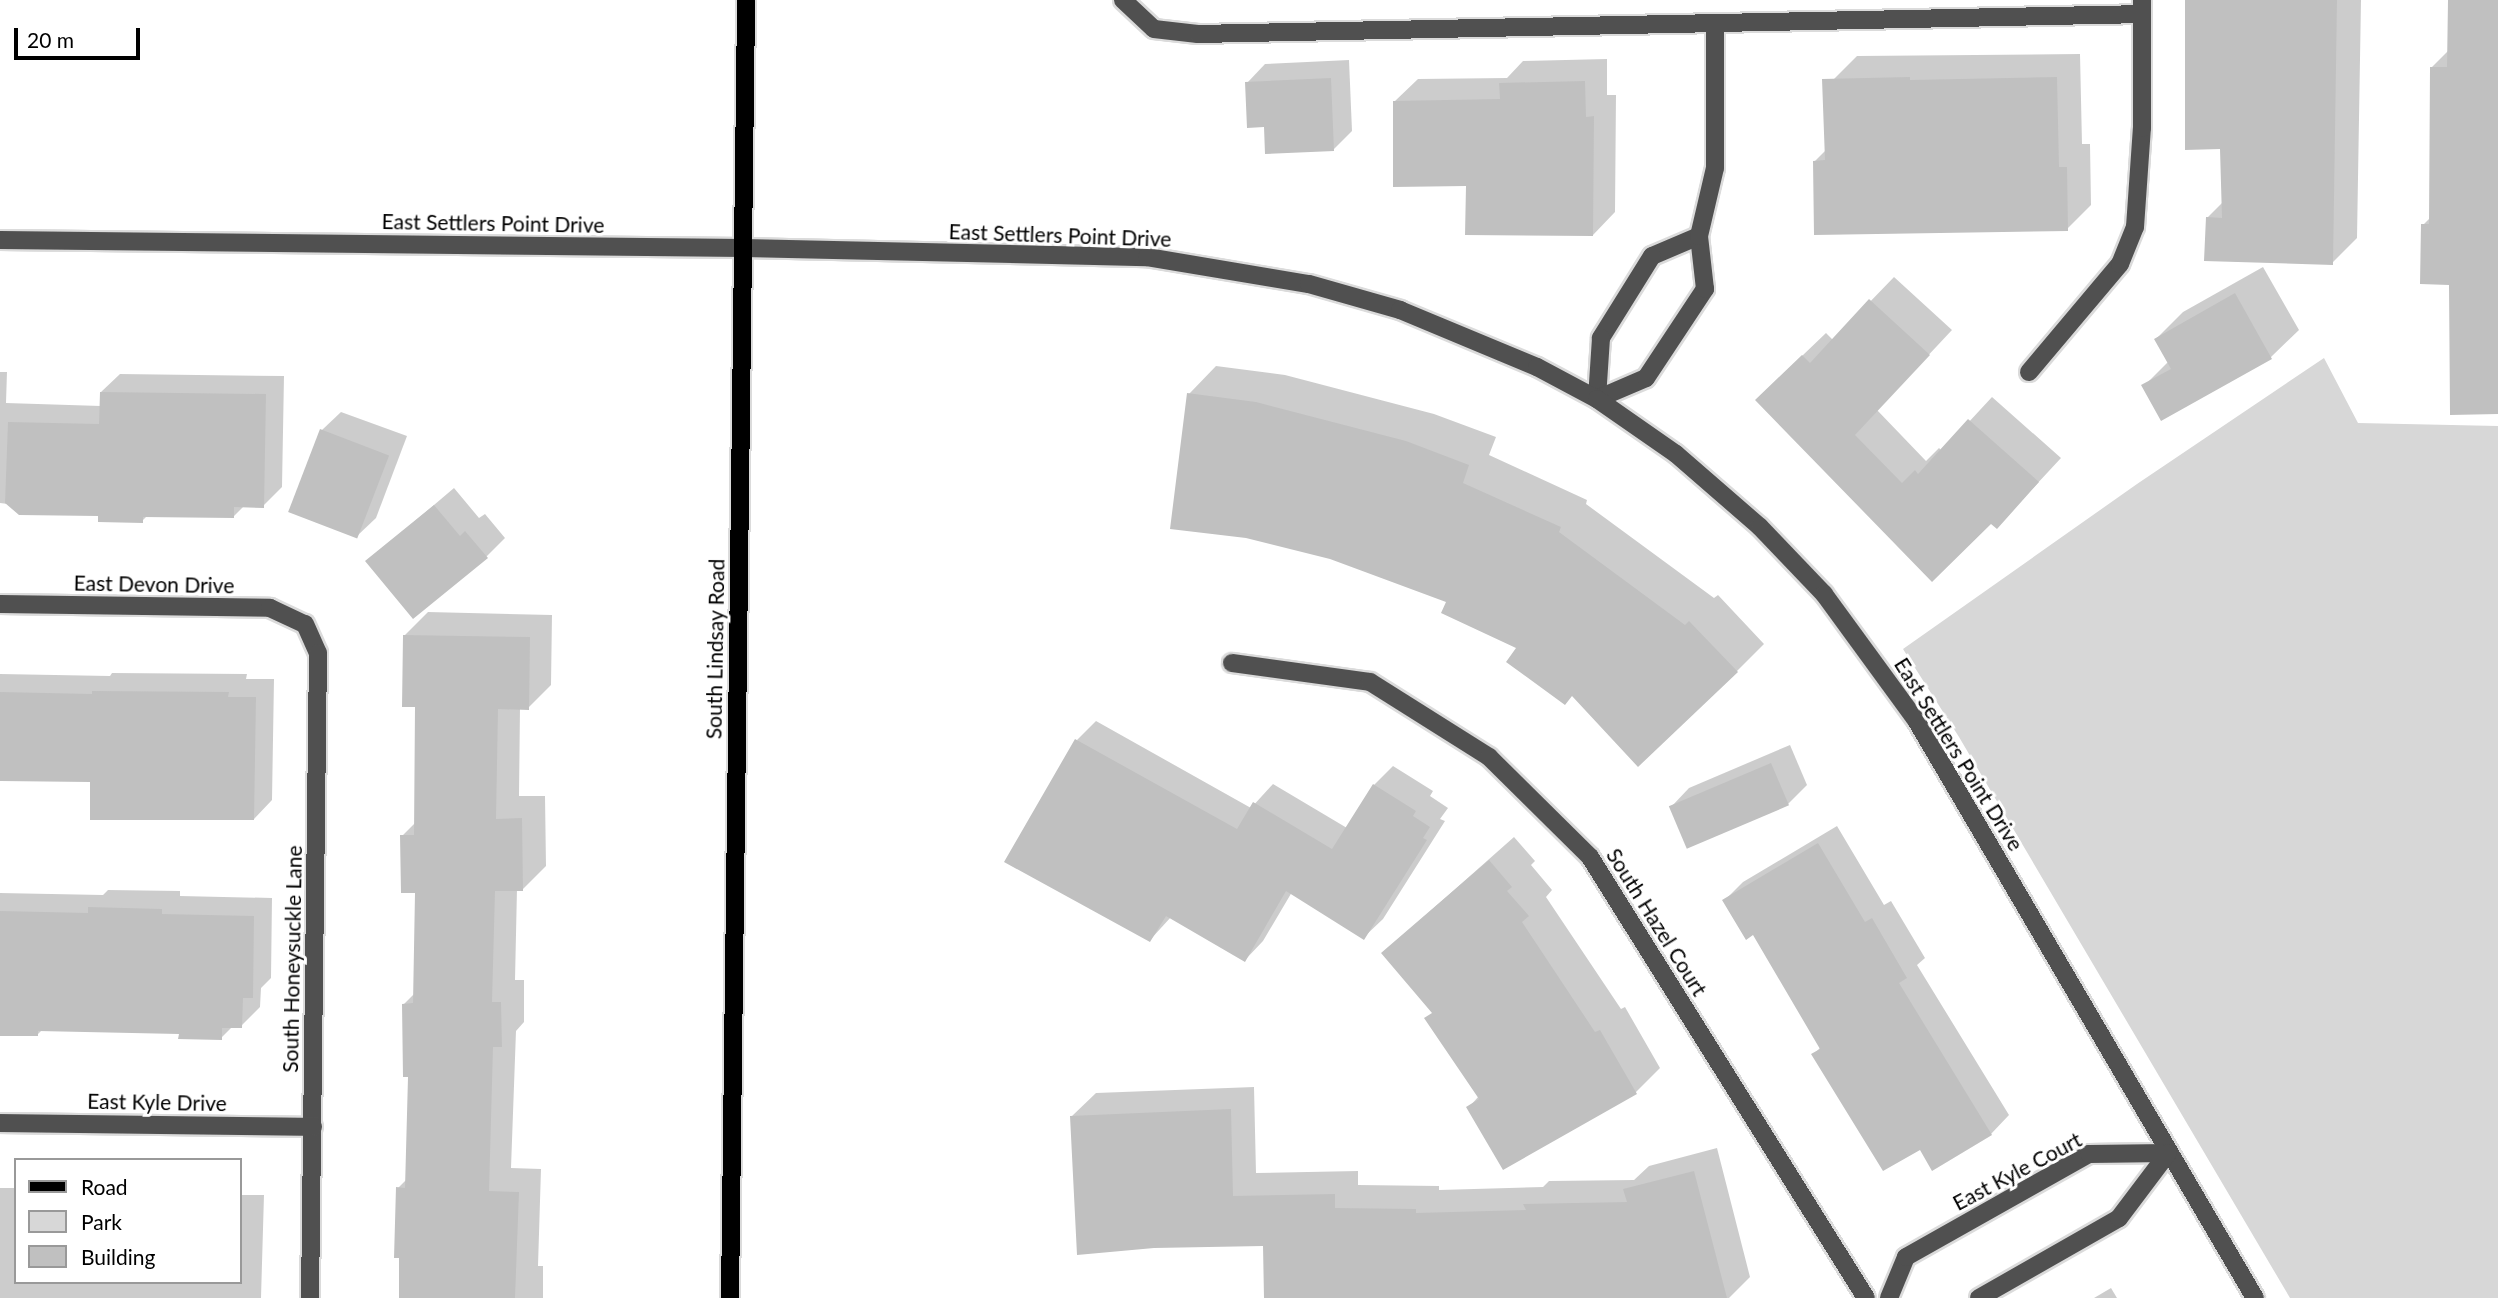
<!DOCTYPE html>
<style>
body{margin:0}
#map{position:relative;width:2498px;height:1298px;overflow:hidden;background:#fff;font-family:Lato,sans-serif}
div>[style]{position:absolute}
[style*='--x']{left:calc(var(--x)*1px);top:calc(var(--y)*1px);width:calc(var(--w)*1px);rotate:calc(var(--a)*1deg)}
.green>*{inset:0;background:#d7d7d7}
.shadow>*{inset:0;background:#0003}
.building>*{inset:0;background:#c0c0c0;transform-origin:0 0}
.roads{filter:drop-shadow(2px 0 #dbdbdb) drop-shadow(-2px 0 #dbdbdb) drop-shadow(0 2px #dbdbdb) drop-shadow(0 -2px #dbdbdb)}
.minor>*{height:18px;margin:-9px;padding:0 9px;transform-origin:9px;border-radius:9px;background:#505050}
.major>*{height:18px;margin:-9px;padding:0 9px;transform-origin:9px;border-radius:9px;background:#000}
span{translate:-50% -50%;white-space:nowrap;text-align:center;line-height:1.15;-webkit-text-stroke:6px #fff;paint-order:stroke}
.street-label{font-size:21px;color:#000}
.legend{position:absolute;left:14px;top:1158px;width:228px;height:126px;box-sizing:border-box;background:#fff;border:2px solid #999;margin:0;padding:9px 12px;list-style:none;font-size:21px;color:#000}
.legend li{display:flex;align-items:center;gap:14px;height:35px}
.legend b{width:35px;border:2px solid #999}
.scale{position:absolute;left:14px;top:28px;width:126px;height:32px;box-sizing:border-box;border:4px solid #000;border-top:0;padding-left:9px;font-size:21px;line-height:24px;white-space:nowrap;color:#000;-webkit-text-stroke:5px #fff;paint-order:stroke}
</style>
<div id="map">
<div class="green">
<i style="clip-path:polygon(2324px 358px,2358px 423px,2498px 426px,2498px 1298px,2290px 1298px,1959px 737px,1903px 649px,2137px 484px)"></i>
</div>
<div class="shadow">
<i style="clip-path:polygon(2187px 0,2361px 0,2357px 238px,2332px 263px,2207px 218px,2223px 202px,2221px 148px)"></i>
<i style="clip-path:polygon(2450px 0,2498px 0,2498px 413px,2451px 283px,2423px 225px,2431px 217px,2432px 67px,2449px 50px)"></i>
<i style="clip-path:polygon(2080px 54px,2082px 144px,2090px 144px,2091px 205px,2067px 229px,1815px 161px,1831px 145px,1833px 80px,1857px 56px)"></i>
<i style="clip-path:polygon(1607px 59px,1607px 95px,1616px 95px,1615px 212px,1593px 235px,1468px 184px,1395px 101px,1418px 79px,1507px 78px,1523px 61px)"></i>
<i style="clip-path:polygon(1349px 60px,1352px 131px,1333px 150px,1265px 125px,1247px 83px,1265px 64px)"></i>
<i style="clip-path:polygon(2263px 267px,2299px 330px,2271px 357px,2162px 418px,2144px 386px,2169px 361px,2156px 339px,2183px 312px)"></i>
<i style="clip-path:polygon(1894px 277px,1952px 330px,1877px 410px,1926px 461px,1939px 448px,1942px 451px,1992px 397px,2061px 458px,1997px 527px,1991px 521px,1932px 579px,1780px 377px,1826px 333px,1833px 340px)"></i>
<i style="clip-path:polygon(1216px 366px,1285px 375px,1434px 414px,1496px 437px,1489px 455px,1587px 500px,1586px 504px,1714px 598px,1718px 595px,1764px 644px,1737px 671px,1573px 695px,1519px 647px,1449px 601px,1189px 394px)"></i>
<i style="clip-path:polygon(0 372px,7px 372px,6px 403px,101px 406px,101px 392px,120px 374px,284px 376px,282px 487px,263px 506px,245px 505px,233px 517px,148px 515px,142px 521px,0 503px)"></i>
<i style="clip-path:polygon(341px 412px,407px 436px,376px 518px,357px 536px,322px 430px)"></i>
<i style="clip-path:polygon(454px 488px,479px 518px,485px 514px,505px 538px,486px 557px,368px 561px)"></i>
<i style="clip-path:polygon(428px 612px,552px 615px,551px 685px,528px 708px,520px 708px,519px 796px,545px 796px,546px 866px,523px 889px,517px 889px,515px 980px,524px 980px,524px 1022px,516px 1031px,511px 1168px,541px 1169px,538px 1266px,543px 1266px,543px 1298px,400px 1298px,398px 1188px,407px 1179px,410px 1075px,404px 1004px,415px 993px,417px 891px,402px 836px,416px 822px,416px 706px,405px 635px)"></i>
<i style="clip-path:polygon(112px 673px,247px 674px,246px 679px,274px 679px,272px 800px,254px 819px,92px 780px,0 779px,0 674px,110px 676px)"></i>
<i style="clip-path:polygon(1096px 721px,1251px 808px,1273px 784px,1347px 828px,1374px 785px,1393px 766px,1433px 791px,1430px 796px,1448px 808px,1440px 819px,1445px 821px,1383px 919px,1364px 937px,1292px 892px,1263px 941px,1245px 960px,1171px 917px,1150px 940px,1077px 740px)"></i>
<i style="clip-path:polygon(1790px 745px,1807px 785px,1788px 804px,1671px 807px,1689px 788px)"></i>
<i style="clip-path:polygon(1837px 826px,1884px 905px,1891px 901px,1925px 958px,1917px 965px,2009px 1115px,1991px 1134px,1921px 1147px,1813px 1055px,1821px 1047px,1753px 933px,1725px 900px,1743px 882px)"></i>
<i style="clip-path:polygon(1514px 837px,1535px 861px,1531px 865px,1552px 890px,1546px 897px,1621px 1009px,1625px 1007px,1660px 1068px,1635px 1093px,1469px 1107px,1479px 1096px,1433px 1012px,1383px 953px)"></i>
<i style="clip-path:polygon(108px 890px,180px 891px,180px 896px,272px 898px,271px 978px,261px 988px,260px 1007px,241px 1026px,233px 1026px,221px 1038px,180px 1032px,42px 1030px,37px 1035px,0 1034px,0 893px,103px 895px)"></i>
<i style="clip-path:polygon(1254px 1087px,1256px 1173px,1358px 1171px,1358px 1185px,1439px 1186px,1439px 1190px,1543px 1187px,1549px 1181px,1634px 1180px,1649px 1166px,1717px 1148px,1750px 1277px,1729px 1298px,1266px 1298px,1265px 1244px,1072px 1116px,1096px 1093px)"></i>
<i style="clip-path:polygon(0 1188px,16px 1188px,16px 1282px,240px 1282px,240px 1195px,264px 1195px,261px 1298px,0 1298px)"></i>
<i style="clip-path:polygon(2111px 1288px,2117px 1298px,2094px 1298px)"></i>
</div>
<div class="building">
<i style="clip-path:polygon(2185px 0,2337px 0,2333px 265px,2204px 261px,2206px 217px,2222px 218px,2220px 149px,2185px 150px)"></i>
<i style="clip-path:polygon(2448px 0,2498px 0,2498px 414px,2450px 415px,2449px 285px,2420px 284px,2421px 224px,2429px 224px,2430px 67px,2447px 67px)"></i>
<i style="clip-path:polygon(1910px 77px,1910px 80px,2057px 77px,2059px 167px,2067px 167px,2068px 231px,1814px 235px,1813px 161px,1825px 160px,1822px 79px)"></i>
<i style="clip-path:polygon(1331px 78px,1334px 151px,1265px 154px,1264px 127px,1247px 128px,1245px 82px)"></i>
<i style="clip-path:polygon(1585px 81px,1586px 117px,1594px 116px,1593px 236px,1465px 235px,1466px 186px,1393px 187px,1393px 101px,1500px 99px,1499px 83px)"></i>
<i style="clip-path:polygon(2235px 293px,2272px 359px,2161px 421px,2141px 385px,2171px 369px,2154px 339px)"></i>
<i style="clip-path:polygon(1869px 299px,1930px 355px,1855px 435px,1902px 483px,1915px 470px,1918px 474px,1968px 419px,2039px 482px,1997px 529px,1991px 524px,1932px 582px,1755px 400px,1802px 355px,1810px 363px)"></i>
<i style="clip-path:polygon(100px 392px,266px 394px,264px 508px,234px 507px,234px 518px,143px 517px,143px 523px,98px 522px,98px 516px,19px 515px,5px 503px,8px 422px,99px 424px)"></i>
<i style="clip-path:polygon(1187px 393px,1256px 402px,1406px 441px,1469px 465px,1463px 483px,1561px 527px,1559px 532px,1685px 625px,1689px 621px,1738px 672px,1638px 767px,1572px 696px,1565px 705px,1506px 662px,1516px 648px,1441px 613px,1446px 602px,1330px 559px,1246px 538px,1170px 529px)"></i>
<i style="left:320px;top:429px;width:74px;height:89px;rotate:21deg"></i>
<i style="clip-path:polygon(434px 505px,460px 536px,465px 531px,488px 558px,413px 619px,365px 561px)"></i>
<i style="clip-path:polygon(403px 635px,530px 637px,529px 710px,498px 709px,496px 819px,522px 818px,523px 891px,495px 891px,492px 1002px,501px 1002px,502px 1047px,493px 1047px,489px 1191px,519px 1192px,515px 1298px,399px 1298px,399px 1258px,394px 1258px,396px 1187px,405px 1188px,408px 1077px,403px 1077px,402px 1004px,413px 1003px,415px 893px,401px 893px,400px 835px,414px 835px,415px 707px,402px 707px)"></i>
<i style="clip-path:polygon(92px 691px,229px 692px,228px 697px,256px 697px,254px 820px,90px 820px,90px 782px,0 781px,0 692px,92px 694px)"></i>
<i style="clip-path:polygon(1075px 739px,1237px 829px,1253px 802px,1332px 849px,1373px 784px,1416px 811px,1413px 816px,1430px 827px,1423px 838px,1427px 840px,1364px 940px,1286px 891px,1245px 962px,1166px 916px,1150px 942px,1004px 862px)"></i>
<i style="left:1771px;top:763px;width:46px;height:111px;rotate:67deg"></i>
<i style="clip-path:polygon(1818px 843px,1865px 922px,1872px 918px,1907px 978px,1899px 983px,1992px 1135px,1932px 1171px,1920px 1150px,1883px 1171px,1811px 1054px,1820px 1049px,1753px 935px,1746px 940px,1722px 900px)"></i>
<i style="clip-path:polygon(1489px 860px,1512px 887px,1507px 891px,1529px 916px,1522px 922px,1595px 1032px,1600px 1030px,1637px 1094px,1503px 1170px,1466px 1107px,1479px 1099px,1424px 1018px,1432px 1013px,1381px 953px)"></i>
<i style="clip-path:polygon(88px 907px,162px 909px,162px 914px,254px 916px,253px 998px,243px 998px,242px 1028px,222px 1028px,222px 1040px,178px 1039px,179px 1034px,38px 1031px,38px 1036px,0 1036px,0 911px,88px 913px)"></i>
<i style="clip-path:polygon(1231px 1109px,1233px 1196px,1335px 1194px,1335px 1208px,1416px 1209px,1416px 1213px,1526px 1210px,1523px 1204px,1627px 1202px,1623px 1189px,1694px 1171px,1727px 1298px,1264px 1298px,1263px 1246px,1154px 1248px,1077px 1255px,1070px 1116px)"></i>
</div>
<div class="roads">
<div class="minor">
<i style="--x:1123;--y:0;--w:42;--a:43.1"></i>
<i style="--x:1154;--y:29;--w:44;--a:6.5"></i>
<i style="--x:1198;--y:34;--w:944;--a:-1.21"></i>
<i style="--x:1699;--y:236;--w:51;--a:156.9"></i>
<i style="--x:1652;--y:256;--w:97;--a:121.9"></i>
<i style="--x:1601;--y:338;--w:61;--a:93.8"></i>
<i style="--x:1597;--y:399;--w:53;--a:-23.2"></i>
<i style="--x:1646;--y:378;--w:107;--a:-56.5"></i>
<i style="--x:1705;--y:289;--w:53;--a:-96.5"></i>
<i style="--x:1699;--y:236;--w:70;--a:-76.8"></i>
<i style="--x:1715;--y:168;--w:144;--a:-90"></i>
<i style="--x:0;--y:240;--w:744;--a:0.62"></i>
<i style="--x:744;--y:248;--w:403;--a:1.3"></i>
<i style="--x:1147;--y:257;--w:164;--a:9.5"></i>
<i style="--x:1309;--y:284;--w:95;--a:15.9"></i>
<i style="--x:1400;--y:310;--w:148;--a:22.6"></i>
<i style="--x:1537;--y:367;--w:68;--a:28.1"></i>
<i style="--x:1597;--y:399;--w:96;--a:34.8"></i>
<i style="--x:1676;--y:454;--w:111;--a:41"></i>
<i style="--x:1760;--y:527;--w:93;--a:46.3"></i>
<i style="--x:1824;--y:594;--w:156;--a:53.9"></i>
<i style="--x:1916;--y:720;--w:670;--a:59.61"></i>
<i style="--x:2029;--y:372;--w:141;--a:-49.9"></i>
<i style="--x:2120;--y:264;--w:40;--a:-68"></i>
<i style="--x:2135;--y:227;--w:99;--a:-86"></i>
<i style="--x:2142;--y:128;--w:128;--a:-90"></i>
<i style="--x:0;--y:604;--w:270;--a:0.8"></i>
<i style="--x:270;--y:608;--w:38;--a:25"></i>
<i style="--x:305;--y:624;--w:32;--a:66"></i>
<i style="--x:318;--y:653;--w:645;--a:90.71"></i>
<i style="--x:1232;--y:663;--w:139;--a:7.8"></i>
<i style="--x:1370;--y:682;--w:141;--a:32.2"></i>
<i style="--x:1489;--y:757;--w:142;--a:44.7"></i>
<i style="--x:1590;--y:857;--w:520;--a:57.96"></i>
<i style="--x:0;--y:1123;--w:313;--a:0.7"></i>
<i style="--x:1889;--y:1298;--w:44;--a:-67.5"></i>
<i style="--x:1906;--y:1257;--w:210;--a:-29.4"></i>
<i style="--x:2089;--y:1154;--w:79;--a:-0.7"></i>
<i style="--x:1979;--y:1298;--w:161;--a:-29.7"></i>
<i style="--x:2119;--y:1218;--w:81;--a:-53"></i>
</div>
<div class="major">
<i style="--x:730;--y:1298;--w:1298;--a:-89.29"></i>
</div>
</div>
<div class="street-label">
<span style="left:493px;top:223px;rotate:1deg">East Settlers Point Drive</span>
<span style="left:1060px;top:235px;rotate:2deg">East Settlers Point Drive</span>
<span style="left:154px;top:584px;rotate:1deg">East Devon Drive</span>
<span style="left:715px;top:649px;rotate:-89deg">South Lindsay Road</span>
<span style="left:1959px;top:754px;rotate:58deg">East Settlers Point Drive</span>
<span style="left:1657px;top:922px;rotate:58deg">South Hazel Court</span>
<span style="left:292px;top:959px;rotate:-89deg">South Honeysuckle Lane</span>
<span style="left:157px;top:1102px;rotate:1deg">East Kyle Drive</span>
<span style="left:2017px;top:1171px;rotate:-28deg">East Kyle Court</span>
</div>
<ul class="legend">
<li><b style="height:9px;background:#000"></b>Road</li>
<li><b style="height:19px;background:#d7d7d7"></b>Park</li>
<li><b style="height:19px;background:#c0c0c0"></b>Building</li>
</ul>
<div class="scale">20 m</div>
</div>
